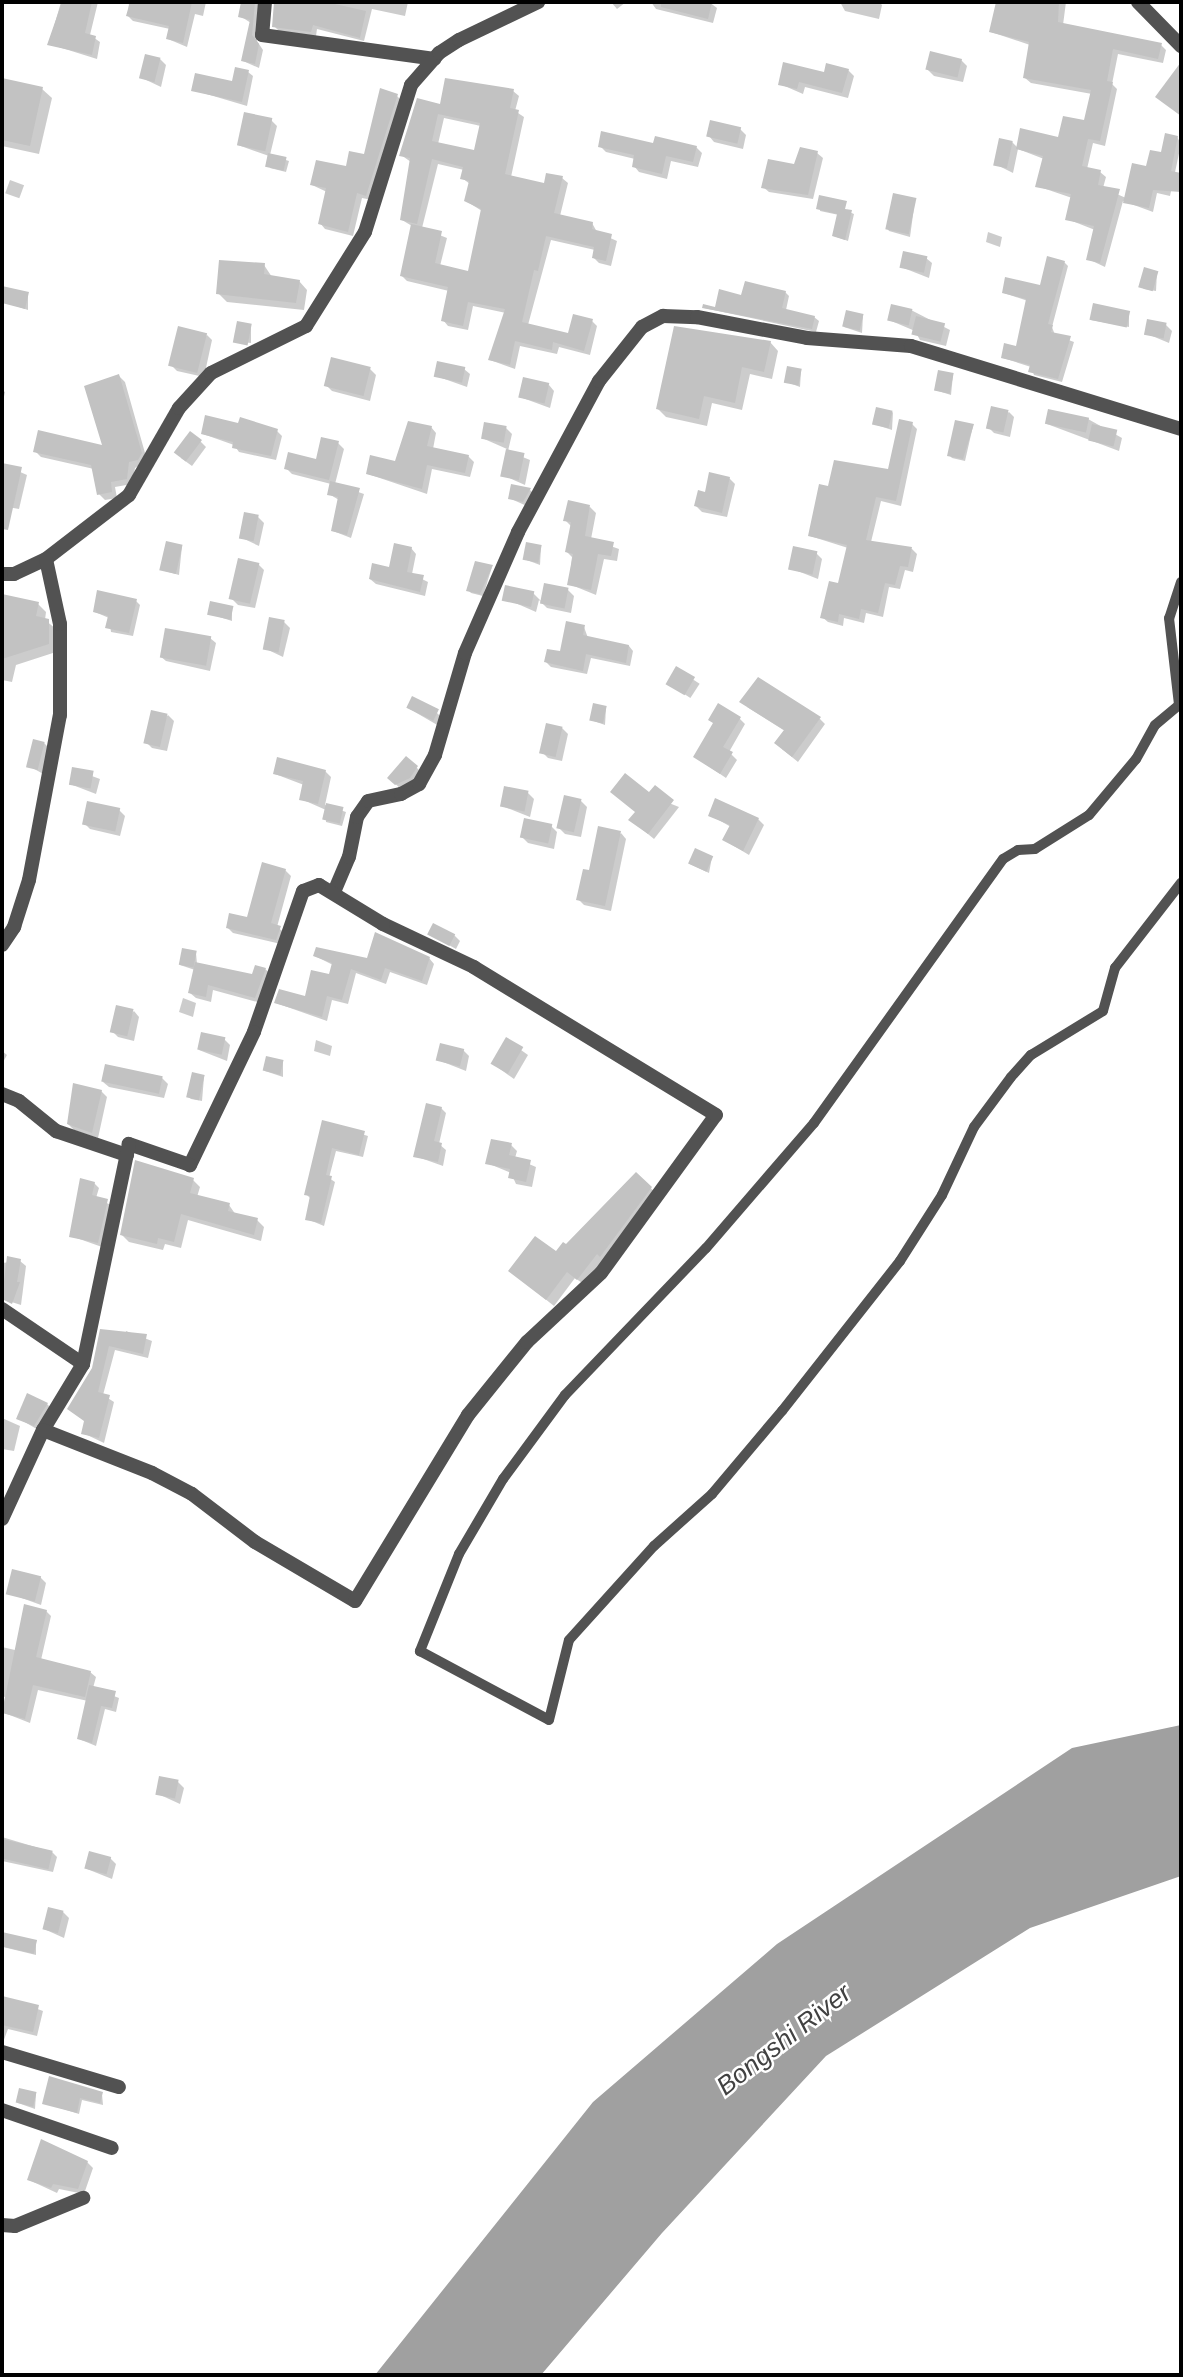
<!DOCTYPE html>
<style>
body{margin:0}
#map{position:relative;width:1183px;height:2377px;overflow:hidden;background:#fff;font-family:Helvetica,sans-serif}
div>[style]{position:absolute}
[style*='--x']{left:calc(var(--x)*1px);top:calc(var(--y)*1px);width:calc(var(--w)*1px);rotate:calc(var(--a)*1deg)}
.water>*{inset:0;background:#a0a0a0}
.shadow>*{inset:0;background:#0003;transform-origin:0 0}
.building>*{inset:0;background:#c2c2c2;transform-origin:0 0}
.service>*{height:10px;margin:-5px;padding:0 5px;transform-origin:5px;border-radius:5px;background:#525252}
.minor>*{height:14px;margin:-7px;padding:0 7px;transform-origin:7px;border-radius:7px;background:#525252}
span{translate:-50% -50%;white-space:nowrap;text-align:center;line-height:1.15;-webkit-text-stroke:5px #fff;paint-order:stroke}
.water-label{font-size:26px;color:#414141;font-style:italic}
.frame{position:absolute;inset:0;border:4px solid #000;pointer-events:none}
</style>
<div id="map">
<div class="water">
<i style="clip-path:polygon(1181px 1725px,1181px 1876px,1030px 1928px,826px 2056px,662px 2233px,541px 2375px,375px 2375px,593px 2102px,777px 1944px,1072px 1748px)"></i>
</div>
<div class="shadow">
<i style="clip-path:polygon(61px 2px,98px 2px,90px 35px,100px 42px,97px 59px,49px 44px)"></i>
<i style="clip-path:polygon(129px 2px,206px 2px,203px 16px,195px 14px,187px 47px,168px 39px,170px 29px,133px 21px,128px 16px)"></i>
<i style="clip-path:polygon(243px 2px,263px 2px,257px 41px,263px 50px,259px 68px,243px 61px,251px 23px,240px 16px)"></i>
<i style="clip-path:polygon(276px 2px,408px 2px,405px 16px,372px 9px,364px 41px,317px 29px,316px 36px,279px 31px,274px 26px)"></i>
<i style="clip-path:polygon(611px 2px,626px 2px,617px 9px)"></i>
<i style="clip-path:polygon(651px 2px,709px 2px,717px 8px,713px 23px,656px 9px)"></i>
<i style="clip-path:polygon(840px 2px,879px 2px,882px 5px,879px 19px,845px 11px)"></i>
<i style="clip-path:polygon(998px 2px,1066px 2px,1063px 25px,1161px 45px,1166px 50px,1163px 63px,1118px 54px,1112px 84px,1117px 89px,1105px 146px,1093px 143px,1087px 169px,1100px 172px,1106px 177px,1103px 188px,1126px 198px,1177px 137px,1181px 144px,1170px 196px,1157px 193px,1153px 212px,1123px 201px,1105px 267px,1088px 259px,1095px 230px,1067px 219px,1072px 198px,1037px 186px,1044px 159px,1018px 149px,1013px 173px,995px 164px,1012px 142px,1018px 148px,1060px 139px,1085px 122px,1092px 94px,1031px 83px,1025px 78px,1030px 45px,991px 32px)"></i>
<i style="clip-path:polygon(160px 59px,166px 65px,161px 87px,142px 78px)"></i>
<i style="clip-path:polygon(961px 60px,967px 66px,963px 82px,934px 76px,928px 70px)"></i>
<i style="clip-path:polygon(848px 70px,854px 76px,848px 98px,805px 87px,803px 94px,780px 84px)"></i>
<i style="clip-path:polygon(248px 72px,253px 76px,247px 106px,193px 90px,233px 83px)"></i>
<i style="clip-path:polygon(3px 80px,42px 89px,52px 98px,39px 154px,2px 146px)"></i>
<i style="clip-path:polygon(evenodd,513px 91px,519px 96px,515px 111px,524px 117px,511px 177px,545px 185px,562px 178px,568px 183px,560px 216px,592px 223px,597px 232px,617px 241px,611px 266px,599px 263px,593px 257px,595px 250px,551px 240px,528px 325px,570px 335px,592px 321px,597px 326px,590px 355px,559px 347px,557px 354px,520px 346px,515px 369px,490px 360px,506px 313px,473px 306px,468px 330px,448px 326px,443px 320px,449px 291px,407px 281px,402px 276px,412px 226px,402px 220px,411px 162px,401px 155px,441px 106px,513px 91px,444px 118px,481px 126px,475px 152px,438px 144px,444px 118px,513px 91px,438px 164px,464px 170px,462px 178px,470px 184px,466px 201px,482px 211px,469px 273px,440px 266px,447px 238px,422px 228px,438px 164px)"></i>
<i style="clip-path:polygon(397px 96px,402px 101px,372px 200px,362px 198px,353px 236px,325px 229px,320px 223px,327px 192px,312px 185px,365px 157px)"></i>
<i style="clip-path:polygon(271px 120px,277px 126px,270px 155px,289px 161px,286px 172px,270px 168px,269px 156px,238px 145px)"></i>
<i style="clip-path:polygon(740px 129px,746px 135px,743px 149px,714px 142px,709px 136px)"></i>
<i style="clip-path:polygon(655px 145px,696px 147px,702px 153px,698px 167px,671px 161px,667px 179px,639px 172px,634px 166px,635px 159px,606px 152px,600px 146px)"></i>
<i style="clip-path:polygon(817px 153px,823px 158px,813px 199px,769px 192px,763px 187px)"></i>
<i style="left:10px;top:180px;width:15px;height:14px;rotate:20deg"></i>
<i style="clip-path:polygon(821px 197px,845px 218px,849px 205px,847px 211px,854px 214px,848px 241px,834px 236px,839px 215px,820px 211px)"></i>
<i style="clip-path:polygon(915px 200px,910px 237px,889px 231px,887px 228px)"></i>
<i style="clip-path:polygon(988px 232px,1002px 237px,1000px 247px,986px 242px)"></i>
<i style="clip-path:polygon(926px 258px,932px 263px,929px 278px,901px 267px)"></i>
<i style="clip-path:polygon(1064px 262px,1068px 266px,1052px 327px,1055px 335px,1074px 342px,1062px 382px,1034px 375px,1031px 367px,1003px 358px,1018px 348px,1028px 301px,1004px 293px,1042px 287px)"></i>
<i style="clip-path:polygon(264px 265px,272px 277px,299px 281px,307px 290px,304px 310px,227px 302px,218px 293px)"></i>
<i style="clip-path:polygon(1157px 272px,1156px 291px,1144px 289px,1141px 286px)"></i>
<i style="clip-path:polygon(785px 292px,789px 296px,786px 310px,814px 317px,819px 321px,816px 332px,704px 308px,716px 309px,743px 297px)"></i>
<i style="clip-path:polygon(28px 294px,28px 310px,13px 305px)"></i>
<i style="clip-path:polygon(911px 310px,950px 330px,946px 346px,920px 340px,915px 331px,889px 320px)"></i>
<i style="clip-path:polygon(1129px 313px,1129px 327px,1091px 320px)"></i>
<i style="clip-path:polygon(863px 316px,862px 333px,844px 327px)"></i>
<i style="clip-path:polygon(1166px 325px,1172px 331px,1169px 343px,1145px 333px)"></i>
<i style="clip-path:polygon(251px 326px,251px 343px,234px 341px)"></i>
<i style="clip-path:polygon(207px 335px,212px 340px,204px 377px,177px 371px,171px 365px)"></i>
<i style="clip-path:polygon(770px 342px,778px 351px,772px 379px,750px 374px,742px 410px,712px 403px,707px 426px,666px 417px,658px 409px)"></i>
<i style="clip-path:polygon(370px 369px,376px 375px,370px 401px,332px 391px,326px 385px)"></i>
<i style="clip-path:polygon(464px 369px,470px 374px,467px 387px,436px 376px)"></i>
<i style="clip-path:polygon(801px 371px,800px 387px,784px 381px)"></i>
<i style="clip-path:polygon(953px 375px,951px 395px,935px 390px)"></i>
<i style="clip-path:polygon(119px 376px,125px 382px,147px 460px,135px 468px,132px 484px,115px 487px,117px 498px,105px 500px,99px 494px,94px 469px,41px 457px,35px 451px,105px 448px)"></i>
<i style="clip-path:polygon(549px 385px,554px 391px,550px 408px,520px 397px)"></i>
<i style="clip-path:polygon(2px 390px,5px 392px,2px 406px)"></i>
<i style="clip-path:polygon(893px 412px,892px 430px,874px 424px)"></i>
<i style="clip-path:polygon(1009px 412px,1014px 417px,1010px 437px,994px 433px,988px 427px)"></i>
<i style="clip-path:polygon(1088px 419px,1122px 438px,1119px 451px,1047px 424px)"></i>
<i style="clip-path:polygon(912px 424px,917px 429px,901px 506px,881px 501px,871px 542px,912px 549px,917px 554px,913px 572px,905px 570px,900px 589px,889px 587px,883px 617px,866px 613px,864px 623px,844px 618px,843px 626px,828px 622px,822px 617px,840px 585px,848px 548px,810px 536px,829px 488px,889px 471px)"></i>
<i style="clip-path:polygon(973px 426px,965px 461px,952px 458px,949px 455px)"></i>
<i style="clip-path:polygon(431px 427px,436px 433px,433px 449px,468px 456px,474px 462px,470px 477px,432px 469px,427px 494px,368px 474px,396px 463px)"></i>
<i style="clip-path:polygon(506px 428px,512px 434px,508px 451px,530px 460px,525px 485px,502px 475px,507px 449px,482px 438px)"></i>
<i style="clip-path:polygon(277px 431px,282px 436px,276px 460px,239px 452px,234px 445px,203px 434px)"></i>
<i style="clip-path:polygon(200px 441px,206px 447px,192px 466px,181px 458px)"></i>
<i style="clip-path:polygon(338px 443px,344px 449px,335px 484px,364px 494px,351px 538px,333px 531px,339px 500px,329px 494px,331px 484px,292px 474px,286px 468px,317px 461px)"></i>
<i style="clip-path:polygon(2px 464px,27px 475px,19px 509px,2px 506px)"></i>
<i style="clip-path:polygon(729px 478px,735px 484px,727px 517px,702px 512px,696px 506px)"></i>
<i style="clip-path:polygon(530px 490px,535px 495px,529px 507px,509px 498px)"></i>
<i style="clip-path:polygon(590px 507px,596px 513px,591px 539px,619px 549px,617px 561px,604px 559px,596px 595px,569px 584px,572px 557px,566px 551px,572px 527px,565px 520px)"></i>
<i style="clip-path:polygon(258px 517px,264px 523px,259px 546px,240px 537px)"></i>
<i style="clip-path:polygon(182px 546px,179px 575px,165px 571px,162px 569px)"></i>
<i style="clip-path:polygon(541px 547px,540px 565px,524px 559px)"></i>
<i style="clip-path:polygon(411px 548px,416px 554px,412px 574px,428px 582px,425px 596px,376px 584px,370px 579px,390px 569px)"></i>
<i style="clip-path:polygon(816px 553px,822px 559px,818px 579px,790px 568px)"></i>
<i style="clip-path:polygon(258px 564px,264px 570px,255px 608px,238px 605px,232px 599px)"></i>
<i style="clip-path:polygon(492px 567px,483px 596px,471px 593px,468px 590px)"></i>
<i style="clip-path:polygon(568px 590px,574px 596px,571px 613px,547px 608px,539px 600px,536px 612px,504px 598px,533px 593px,541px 601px)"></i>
<i style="clip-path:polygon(2px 596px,38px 604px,46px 612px,45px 620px,56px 629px,56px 652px,16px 665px,12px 682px,2px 680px)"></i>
<i style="clip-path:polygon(136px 601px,140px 605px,133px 636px,111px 632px,109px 618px,95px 612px)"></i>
<i style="clip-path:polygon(232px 608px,232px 621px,210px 614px)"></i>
<i style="clip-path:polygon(284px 622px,290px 628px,283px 657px,264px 648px)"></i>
<i style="clip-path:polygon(584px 627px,588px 638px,629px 646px,633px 651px,630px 666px,591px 658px,587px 674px,551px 667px,546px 662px,561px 654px)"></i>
<i style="clip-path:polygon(210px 638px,216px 643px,210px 671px,166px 661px,160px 656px)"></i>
<i style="left:677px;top:669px;width:27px;height:17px;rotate:33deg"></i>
<i style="clip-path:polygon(747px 707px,820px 719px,825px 724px,798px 762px,782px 749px,785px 731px)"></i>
<i style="clip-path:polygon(408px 708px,437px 713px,443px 719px,439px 726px)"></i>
<i style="clip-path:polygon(606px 708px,605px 725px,591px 720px)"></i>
<i style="clip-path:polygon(168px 715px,174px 721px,167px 751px,152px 748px,146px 742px)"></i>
<i style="clip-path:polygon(739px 718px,745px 724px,729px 752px,737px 760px,726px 778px,695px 757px)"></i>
<i style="clip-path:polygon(562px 728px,568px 734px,562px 761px,548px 758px,542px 752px)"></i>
<i style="clip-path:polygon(44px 743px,50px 749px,45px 775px,29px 766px)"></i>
<i style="clip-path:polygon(407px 758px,422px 773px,402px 790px,389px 778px)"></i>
<i style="clip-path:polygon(73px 769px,100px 779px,96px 794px,70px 784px)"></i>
<i style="clip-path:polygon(325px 771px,331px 777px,325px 805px,346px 812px,342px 826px,326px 822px,326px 810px,301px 799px,304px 785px,275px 774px)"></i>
<i style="clip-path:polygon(528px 793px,534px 799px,530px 817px,502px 806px)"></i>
<i style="clip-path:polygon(649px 795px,679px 807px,654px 839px,637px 825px,636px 812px)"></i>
<i style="clip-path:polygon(581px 801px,587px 807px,581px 837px,565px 834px,559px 828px)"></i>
<i style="clip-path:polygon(119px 810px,125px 816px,120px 836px,90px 829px,84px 823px)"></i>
<i style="clip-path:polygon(710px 815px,758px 819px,764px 825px,749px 855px,724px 840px,731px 827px)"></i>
<i style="clip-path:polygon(551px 826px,557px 832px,554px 849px,528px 843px,522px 837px)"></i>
<i style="clip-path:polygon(621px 833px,626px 839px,611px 911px,584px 905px,578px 899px,590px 872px)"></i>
<i style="clip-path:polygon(712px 857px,709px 873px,690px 864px)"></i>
<i style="clip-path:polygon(285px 870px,291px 876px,277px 927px,285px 933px,281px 944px,233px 933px,228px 928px,248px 919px)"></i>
<i style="clip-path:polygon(429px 934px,454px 935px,460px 941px,456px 949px)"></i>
<i style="clip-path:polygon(196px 953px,197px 964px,254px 976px,265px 969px,271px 974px,261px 1003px,213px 990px,211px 1002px,196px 998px,190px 993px,195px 970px,180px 965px)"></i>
<i style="clip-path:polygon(315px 956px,368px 961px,429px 958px,434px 964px,427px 985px,390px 972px,386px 984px,356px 973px,348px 1004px,332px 1000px,327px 1021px,276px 1003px,307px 998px,330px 976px,333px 965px)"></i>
<i style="clip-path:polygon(183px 998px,196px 1003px,193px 1017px,179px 1012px)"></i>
<i style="clip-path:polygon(134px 1011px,139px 1017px,134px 1041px,118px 1037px,112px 1031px)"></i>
<i style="clip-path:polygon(224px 1039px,230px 1045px,227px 1061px,199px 1050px)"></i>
<i style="clip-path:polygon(316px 1040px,332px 1046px,330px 1056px,314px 1051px)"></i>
<i style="clip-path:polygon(507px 1040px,528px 1055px,514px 1079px,493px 1064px)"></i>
<i style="clip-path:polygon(463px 1050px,469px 1056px,466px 1071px,438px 1060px)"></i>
<i style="clip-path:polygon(2px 1051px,7px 1055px,2px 1064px)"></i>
<i style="clip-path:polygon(283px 1062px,283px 1077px,265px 1071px)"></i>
<i style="clip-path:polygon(204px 1077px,202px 1101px,191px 1099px,188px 1096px)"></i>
<i style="clip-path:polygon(162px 1078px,168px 1084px,164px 1098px,109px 1087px,103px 1082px)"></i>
<i style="clip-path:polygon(101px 1091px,107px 1097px,98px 1138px,74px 1130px,68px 1124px)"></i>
<i style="clip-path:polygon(441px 1108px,446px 1113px,439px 1144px,446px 1150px,443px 1166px,415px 1156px)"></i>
<i style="clip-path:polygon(323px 1122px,368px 1136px,363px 1157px,336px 1151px,329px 1178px,335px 1182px,324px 1226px,307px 1219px,310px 1198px,306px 1194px)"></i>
<i style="clip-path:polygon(511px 1145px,517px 1151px,515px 1158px,536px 1167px,532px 1187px,516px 1184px,511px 1173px,487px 1163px)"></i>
<i style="clip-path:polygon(636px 1174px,658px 1195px,585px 1285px,575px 1278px,554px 1306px,510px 1271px,566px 1247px)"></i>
<i style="clip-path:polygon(193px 1180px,200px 1187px,197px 1197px,229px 1205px,236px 1215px,257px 1220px,264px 1227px,261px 1241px,188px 1220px,181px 1248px,165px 1244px,163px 1250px,129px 1242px,122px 1235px)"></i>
<i style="clip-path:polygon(94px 1183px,99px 1188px,96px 1198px,111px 1205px,102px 1247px,71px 1236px)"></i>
<i style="clip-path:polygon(20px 1261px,26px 1266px,21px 1305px,2px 1299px,2px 1263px)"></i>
<i style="clip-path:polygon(101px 1331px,125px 1337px,126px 1331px,152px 1341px,148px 1358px,115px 1350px,103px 1395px,114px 1402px,104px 1443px,83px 1433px)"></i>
<i style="clip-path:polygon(47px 1404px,53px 1410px,40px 1431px,18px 1418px)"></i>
<i style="clip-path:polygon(2px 1418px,20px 1426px,14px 1451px,2px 1449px)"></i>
<i style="clip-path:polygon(40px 1577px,46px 1583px,41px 1605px,8px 1593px)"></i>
<i style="clip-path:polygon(46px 1611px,51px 1616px,41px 1660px,90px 1672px,96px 1677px,93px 1688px,119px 1698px,116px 1712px,105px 1709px,96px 1746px,79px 1739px,88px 1701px,38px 1690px,30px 1723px,2px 1712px,5px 1697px,2px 1696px,2px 1647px,15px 1650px)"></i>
<i style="clip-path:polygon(178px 1782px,184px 1788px,180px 1804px,156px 1793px)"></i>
<i style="clip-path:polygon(2px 1837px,52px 1852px,57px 1857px,53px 1872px,2px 1861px)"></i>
<i style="clip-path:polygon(110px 1858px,116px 1864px,112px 1879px,87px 1869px)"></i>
<i style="clip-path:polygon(63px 1912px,69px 1918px,64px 1938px,44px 1929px)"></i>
<i style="clip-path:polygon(3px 1934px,36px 1942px,36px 1955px,3px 1947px)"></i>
<i style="clip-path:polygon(2px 1996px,43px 2011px,37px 2036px,8px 2029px,2px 2045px)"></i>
<i style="clip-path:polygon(36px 2094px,35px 2109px,18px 2103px)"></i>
<i style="clip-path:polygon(102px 2094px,103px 2105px,82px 2100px,79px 2114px,44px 2103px)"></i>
<i style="clip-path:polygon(87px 2162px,93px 2168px,84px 2194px,59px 2189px,57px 2193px,29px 2180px)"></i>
</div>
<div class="building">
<i style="clip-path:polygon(62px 2px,92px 2px,85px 33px,96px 36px,92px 55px,47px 45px)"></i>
<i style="clip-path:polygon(130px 2px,192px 2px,183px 43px,166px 39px,169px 26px,126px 16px)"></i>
<i style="clip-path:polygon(241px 2px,255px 2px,252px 35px,259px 44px,255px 64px,241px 61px,250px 20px,238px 17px)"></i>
<i style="clip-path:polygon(274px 2px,326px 2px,366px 11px,360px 38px,313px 25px,311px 32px,272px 27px)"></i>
<i style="clip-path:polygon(661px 2px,712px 2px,708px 19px,661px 7px)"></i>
<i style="clip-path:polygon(996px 2px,1059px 2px,1058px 22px,1162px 43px,1158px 59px,1113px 49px,1107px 81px,1113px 82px,1100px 141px,1088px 139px,1082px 166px,1101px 170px,1098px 185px,1120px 189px,1100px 263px,1086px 260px,1094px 226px,1065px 220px,1071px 194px,1035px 187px,1043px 156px,1016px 149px,1020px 128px,1058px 137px,1063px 116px,1084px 120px,1091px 90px,1023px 78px,1029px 42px,989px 32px)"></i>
<i style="left:930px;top:51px;width:33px;height:19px;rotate:14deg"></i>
<i style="left:145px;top:54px;width:16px;height:25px;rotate:14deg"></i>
<i style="clip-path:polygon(783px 62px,824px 72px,826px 63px,849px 69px,842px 93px,799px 82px,797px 89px,778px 85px)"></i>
<i style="clip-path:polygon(1181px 62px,1181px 116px,1155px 97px)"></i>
<i style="clip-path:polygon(235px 67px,249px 70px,242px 102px,191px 91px,195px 73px,232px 81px)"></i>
<i style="clip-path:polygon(2px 78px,43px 87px,30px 146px,2px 140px)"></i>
<i style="clip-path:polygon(evenodd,445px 78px,514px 89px,510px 108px,519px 110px,505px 174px,544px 183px,546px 173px,563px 176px,554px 213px,593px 222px,592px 229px,612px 234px,606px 261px,592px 258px,594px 247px,546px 236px,538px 271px,534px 270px,522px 322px,568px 333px,573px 314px,593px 319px,584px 351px,553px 342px,552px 350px,515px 341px,510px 365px,488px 360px,505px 309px,468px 302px,463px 326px,441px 321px,448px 287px,400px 276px,411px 224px,442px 231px,435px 263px,468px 271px,481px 209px,464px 201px,469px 181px,460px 179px,463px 167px,432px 159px,417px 224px,400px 220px,410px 158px,399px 156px,417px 98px,440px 104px,445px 78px,438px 114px,480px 123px,474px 150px,432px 141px,438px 114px)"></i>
<i style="clip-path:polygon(380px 88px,398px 94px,366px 196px,357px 193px,348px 232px,318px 224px,326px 188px,310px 185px,316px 160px,346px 166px,349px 151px,364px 154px)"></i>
<i style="left:244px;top:112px;width:29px;height:34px;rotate:12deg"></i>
<i style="left:710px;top:120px;width:32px;height:17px;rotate:13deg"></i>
<i style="clip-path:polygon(601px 131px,653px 143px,655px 136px,697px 146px,693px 162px,666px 156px,662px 174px,632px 167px,634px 155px,598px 147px)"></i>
<i style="clip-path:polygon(1165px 133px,1178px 136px,1171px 171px,1181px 173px,1181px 192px,1153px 190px,1149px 208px,1123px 203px,1132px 163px,1146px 166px,1150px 150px,1161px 152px)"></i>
<i style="left:999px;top:138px;width:14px;height:28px;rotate:12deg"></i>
<i style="clip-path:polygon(800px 147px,818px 151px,808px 195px,761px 188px,768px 159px,794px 164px)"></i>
<i style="left:268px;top:153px;width:19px;height:14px;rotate:12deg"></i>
<i style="left:893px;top:193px;width:24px;height:37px;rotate:12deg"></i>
<i style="clip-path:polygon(819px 195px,847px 201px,845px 209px,852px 210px,845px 240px,832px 236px,837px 214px,816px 209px)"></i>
<i style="left:903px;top:251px;width:25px;height:17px;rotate:12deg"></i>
<i style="clip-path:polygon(1047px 256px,1065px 261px,1048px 324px,1053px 325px,1051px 332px,1071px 336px,1058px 379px,1028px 372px,1030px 365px,1001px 358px,1004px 343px,1016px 346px,1026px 299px,1002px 293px,1005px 277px,1040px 285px)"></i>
<i style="clip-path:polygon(219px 260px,265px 263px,264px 274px,300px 280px,296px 303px,216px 294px)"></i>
<i style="left:1144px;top:267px;width:15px;height:21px;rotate:16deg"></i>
<i style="clip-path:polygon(745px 281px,786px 291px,782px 308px,815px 316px,812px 329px,702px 308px,703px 304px,715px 307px,719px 289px,741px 295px)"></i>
<i style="clip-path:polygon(2px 286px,29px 292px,25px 309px,2px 303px)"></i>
<i style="left:1093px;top:303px;width:38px;height:17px;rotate:12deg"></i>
<i style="left:891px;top:304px;width:22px;height:17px;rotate:13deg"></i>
<i style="left:846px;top:310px;width:18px;height:17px;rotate:13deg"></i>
<i style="left:916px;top:316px;width:30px;height:19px;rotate:14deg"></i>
<i style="left:1147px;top:319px;width:20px;height:16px;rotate:11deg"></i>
<i style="left:237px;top:321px;width:15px;height:22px;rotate:11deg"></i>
<i style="left:178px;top:326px;width:30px;height:41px;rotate:14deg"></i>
<i style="clip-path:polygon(674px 326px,771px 341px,764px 372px,742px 367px,735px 403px,704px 396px,699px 419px,656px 409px)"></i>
<i style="left:331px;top:357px;width:41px;height:30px;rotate:14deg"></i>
<i style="left:437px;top:361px;width:29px;height:16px;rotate:12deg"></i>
<i style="left:787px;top:366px;width:15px;height:17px;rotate:11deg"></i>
<i style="left:938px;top:370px;width:16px;height:21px;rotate:11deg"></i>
<i style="clip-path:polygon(119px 374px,142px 453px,138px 460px,129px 462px,127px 479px,111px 482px,112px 492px,97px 495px,91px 465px,33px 452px,38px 430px,102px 445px,84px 386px)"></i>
<i style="left:523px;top:377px;width:27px;height:21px;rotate:13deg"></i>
<i style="left:991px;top:406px;width:18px;height:23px;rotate:13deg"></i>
<i style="left:876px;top:407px;width:17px;height:18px;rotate:13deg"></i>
<i style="left:1048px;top:409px;width:42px;height:15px;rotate:12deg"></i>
<i style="clip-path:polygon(205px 415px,238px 423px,240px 417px,278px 429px,271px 456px,232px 448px,233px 442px,201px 434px)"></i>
<i style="clip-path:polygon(899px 419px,913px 422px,896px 501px,876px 497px,866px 540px,912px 547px,908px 567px,900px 566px,895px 585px,885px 583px,878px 613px,861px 609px,859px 619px,839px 614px,838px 622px,820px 618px,829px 581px,838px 583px,847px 545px,808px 536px,819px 484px,828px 486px,834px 460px,888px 469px)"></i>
<i style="clip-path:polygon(955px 420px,974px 424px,963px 459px,947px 456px)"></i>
<i style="clip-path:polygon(408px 421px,432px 426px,427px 446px,469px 455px,465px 473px,427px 465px,422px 489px,366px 474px,370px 455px,395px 461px)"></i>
<i style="left:484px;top:422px;width:23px;height:17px;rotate:10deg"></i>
<i style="left:1092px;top:424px;width:26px;height:17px;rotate:13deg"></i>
<i style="left:190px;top:431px;width:15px;height:27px;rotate:37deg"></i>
<i style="clip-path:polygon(321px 437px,339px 441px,329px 480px,284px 469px,288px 452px,316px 459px)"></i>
<i style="left:506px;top:449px;width:19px;height:28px;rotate:12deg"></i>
<i style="clip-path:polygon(2px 463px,22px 467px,8px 530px,2px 529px)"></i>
<i style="clip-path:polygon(709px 472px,730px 477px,722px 513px,694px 506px,698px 490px,705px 492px)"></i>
<i style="clip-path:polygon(330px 481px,360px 488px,347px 535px,331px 531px,338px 497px,327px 495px)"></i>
<i style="clip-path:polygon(511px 484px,531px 488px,523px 502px,508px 499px)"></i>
<i style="clip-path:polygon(568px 500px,590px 505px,585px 536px,614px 542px,611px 556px,598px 554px,591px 590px,567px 585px,573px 554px,565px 552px,571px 522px,563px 521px)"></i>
<i style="left:244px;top:512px;width:15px;height:27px;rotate:11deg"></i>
<i style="left:166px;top:541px;width:17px;height:30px;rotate:13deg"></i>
<i style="left:526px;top:542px;width:16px;height:18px;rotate:11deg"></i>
<i style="clip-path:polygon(394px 543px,412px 547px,407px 572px,424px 575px,420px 592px,369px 579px,372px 563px,389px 567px)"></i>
<i style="left:793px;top:546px;width:25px;height:24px;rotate:12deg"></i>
<i style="left:238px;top:558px;width:22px;height:42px;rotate:13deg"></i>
<i style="clip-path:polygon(475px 561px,493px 565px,480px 594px,466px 591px)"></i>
<i style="left:544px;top:583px;width:25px;height:21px;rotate:11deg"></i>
<i style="left:505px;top:585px;width:30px;height:16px;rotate:12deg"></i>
<i style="clip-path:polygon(97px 590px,137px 599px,129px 633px,105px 628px,108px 616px,93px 612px)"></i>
<i style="clip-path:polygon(2px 594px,39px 602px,36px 616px,49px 619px,49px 644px,2px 659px)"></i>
<i style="left:210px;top:601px;width:24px;height:14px;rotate:12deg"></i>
<i style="left:269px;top:617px;width:16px;height:33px;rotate:11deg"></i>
<i style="clip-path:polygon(566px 621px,585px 625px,583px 635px,629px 645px,626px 663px,586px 654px,583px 671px,544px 662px,547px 649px,560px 651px)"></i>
<i style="left:165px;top:628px;width:47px;height:30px;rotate:10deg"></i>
<i style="left:676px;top:666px;width:22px;height:21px;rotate:30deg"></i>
<i style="clip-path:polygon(758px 677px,821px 717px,792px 757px,774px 743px,784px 730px,739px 702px)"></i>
<i style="left:412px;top:696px;width:30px;height:13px;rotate:26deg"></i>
<i style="left:593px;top:703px;width:14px;height:18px;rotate:12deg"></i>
<i style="clip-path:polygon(718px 703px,741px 717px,723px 747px,733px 752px,720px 774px,693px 757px,713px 723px,708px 720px)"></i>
<i style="left:151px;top:710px;width:17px;height:34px;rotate:13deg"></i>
<i style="left:546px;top:723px;width:17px;height:31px;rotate:13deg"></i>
<i style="left:33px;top:739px;width:12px;height:29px;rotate:14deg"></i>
<i style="clip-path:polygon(406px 756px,418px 766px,410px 778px,395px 785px,387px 778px)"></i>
<i style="clip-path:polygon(277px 757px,326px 770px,318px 804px,299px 800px,303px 781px,273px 774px)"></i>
<i style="left:72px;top:767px;width:22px;height:18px;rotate:10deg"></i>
<i style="clip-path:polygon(625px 773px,649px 792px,655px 785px,674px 800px,648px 834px,628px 820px,635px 812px,610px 792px)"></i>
<i style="left:504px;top:786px;width:25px;height:21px;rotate:11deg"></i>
<i style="left:564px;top:795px;width:18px;height:34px;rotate:13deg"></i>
<i style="clip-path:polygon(715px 798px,759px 818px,743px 851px,722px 840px,730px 825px,708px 816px)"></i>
<i style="left:87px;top:801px;width:34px;height:24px;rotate:12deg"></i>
<i style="left:326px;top:803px;width:18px;height:17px;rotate:13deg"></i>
<i style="left:524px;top:818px;width:29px;height:20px;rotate:12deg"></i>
<i style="clip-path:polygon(598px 826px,621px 831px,605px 906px,576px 900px,583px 869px,589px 870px)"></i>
<i style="left:695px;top:848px;width:20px;height:17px;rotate:24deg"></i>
<i style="clip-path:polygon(262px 862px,286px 869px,271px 923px,281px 926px,276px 940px,226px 928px,229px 913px,247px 917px)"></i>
<i style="left:433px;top:923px;width:25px;height:13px;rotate:27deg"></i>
<i style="clip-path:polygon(375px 932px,430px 957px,422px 981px,385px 968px,381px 980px,351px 969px,342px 1000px,327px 996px,322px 1017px,274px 1003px,279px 989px,305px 996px,311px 970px,329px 974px,332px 963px,313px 956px,316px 947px,367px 958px)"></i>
<i style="left:182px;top:948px;width:15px;height:17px;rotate:11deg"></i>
<i style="clip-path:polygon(195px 962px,252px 974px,255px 965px,266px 968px,255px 998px,208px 985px,206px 997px,188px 993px)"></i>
<i style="left:116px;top:1005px;width:18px;height:28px;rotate:13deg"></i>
<i style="left:201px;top:1032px;width:25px;height:18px;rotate:12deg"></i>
<i style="left:506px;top:1037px;width:20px;height:31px;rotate:30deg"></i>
<i style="left:440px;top:1043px;width:25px;height:18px;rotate:14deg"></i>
<i style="left:266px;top:1056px;width:18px;height:15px;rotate:13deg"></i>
<i style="left:105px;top:1064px;width:59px;height:18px;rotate:12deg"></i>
<i style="left:192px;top:1072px;width:13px;height:26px;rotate:13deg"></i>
<i style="clip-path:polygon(73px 1083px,102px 1090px,92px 1133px,67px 1124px)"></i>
<i style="clip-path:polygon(426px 1103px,442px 1107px,434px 1141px,442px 1143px,438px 1162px,413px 1157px)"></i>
<i style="clip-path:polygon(322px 1120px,365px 1131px,359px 1155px,332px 1148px,326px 1175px,332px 1176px,321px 1223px,305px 1220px,310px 1196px,304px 1195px)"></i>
<i style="clip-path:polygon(491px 1139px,512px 1143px,509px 1155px,531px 1160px,526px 1182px,508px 1178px,510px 1169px,485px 1164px)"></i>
<i style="clip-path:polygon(135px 1160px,194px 1178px,190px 1193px,230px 1203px,228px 1211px,258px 1218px,254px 1235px,181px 1214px,174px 1242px,158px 1238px,157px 1244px,120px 1235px)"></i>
<i style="clip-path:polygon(636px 1172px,652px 1187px,600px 1257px,597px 1254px,577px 1280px,567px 1272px,546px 1300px,508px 1271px,535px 1236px,556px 1251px,563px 1242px,566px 1244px)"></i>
<i style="clip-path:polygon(80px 1178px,95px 1182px,92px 1195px,108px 1199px,98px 1243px,69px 1237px)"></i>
<i style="clip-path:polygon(7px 1256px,21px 1259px,17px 1282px,20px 1282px,12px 1304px,2px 1299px)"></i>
<i style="clip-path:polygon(100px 1329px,147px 1334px,143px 1354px,109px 1346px,98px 1392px,110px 1395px,99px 1438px,81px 1434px,84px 1421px,67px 1409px,92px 1368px)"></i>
<i style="clip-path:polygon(27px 1393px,48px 1403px,34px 1426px,16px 1419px)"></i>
<i style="left:12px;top:1569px;width:30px;height:26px;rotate:14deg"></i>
<i style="clip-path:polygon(24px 1604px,47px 1610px,36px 1657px,91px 1671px,85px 1697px,33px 1685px,25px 1719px,2px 1713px)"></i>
<i style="clip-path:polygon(89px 1685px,116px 1691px,112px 1708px,101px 1706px,92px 1743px,77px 1739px)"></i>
<i style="left:159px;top:1776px;width:20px;height:19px;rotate:11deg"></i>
<i style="left:2px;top:1839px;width:52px;height:19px;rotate:13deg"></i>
<i style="left:89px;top:1851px;width:23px;height:18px;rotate:15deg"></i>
<i style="left:48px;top:1907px;width:16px;height:23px;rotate:14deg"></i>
<i style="left:2px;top:1932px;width:36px;height:14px;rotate:13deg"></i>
<i style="clip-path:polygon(2px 1996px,39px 2005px,33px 2032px,2px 2025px)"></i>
<i style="clip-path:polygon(49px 2076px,103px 2092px,100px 2103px,80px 2098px,77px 2113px,42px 2104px)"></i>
<i style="left:19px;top:2088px;width:18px;height:15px;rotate:13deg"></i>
<i style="clip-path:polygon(41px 2139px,88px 2161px,78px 2189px,53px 2184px,51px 2188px,27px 2180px)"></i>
</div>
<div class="service">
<i style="--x:1181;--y:582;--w:38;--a:108"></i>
<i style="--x:1169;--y:618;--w:88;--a:83.4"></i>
<i style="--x:1179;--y:705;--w:31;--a:140"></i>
<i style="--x:1155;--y:725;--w:39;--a:119"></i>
<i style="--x:1136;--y:759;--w:73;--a:130"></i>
<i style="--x:1089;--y:815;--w:64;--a:147.8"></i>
<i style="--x:1035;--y:849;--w:17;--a:177"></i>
<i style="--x:1018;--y:850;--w:17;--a:149"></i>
<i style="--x:1003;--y:859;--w:325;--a:125.6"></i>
<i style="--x:814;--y:1123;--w:165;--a:130.8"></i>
<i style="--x:706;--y:1248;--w:204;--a:133.8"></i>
<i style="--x:565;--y:1395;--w:104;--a:126.4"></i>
<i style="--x:503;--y:1479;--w:87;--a:120.4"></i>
<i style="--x:459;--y:1554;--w:105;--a:111.9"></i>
<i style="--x:420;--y:1651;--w:146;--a:28.1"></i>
<i style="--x:549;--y:1720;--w:82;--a:-76"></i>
<i style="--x:569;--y:1640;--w:127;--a:-47.9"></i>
<i style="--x:654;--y:1546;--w:78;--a:-41.9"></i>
<i style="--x:712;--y:1494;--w:109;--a:-49.9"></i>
<i style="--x:782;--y:1411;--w:191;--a:-51.8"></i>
<i style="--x:900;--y:1261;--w:78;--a:-57.5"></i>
<i style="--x:942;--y:1195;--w:75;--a:-64.8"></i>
<i style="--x:974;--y:1127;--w:62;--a:-53.5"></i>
<i style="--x:1011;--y:1077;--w:30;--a:-48"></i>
<i style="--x:1031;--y:1055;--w:84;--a:-31.4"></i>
<i style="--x:1103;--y:1011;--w:45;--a:-74.4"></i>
<i style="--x:1115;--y:968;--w:108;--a:-52.2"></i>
</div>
<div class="minor">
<i style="--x:265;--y:2;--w:33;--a:95"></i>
<i style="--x:262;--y:35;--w:174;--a:7.9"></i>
<i style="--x:1138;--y:2;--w:62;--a:45.7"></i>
<i style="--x:2;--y:574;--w:12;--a:0"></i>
<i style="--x:14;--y:574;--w:35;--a:-25"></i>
<i style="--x:46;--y:559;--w:105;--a:-37.6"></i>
<i style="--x:129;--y:495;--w:100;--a:-60.1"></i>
<i style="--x:179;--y:408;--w:47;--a:-47.6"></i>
<i style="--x:211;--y:373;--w:106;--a:-26.3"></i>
<i style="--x:306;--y:326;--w:111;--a:-57.9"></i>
<i style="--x:365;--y:232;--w:154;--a:-72.6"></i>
<i style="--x:411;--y:85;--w:43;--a:-48.8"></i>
<i style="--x:439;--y:53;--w:24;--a:-33"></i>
<i style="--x:459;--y:40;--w:88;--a:-25.7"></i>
<i style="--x:334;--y:892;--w:38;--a:-67"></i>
<i style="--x:349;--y:857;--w:41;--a:-78.7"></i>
<i style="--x:357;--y:817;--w:19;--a:-55"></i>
<i style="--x:368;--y:801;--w:34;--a:-12"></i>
<i style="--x:401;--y:794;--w:21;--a:-29"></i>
<i style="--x:419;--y:784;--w:33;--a:-61"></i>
<i style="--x:435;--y:755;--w:106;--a:-73.6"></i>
<i style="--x:465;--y:653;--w:132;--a:-66.3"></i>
<i style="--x:518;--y:532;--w:171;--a:-61.8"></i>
<i style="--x:599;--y:381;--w:69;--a:-51.5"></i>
<i style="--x:642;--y:327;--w:24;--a:-28"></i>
<i style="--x:663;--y:316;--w:34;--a:2"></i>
<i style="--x:697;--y:317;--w:112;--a:10.8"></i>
<i style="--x:807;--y:338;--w:104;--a:4.4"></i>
<i style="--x:911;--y:346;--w:282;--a:17.1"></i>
<i style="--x:2;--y:945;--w:22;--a:-56"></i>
<i style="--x:14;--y:927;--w:49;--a:-72.3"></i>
<i style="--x:29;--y:880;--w:168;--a:-79.4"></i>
<i style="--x:60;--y:715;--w:91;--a:-90"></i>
<i style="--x:60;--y:624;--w:66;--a:-102.2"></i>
<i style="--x:2;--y:1094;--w:18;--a:22"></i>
<i style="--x:19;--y:1101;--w:48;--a:39"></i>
<i style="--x:56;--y:1131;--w:75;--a:18.7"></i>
<i style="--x:2;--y:1309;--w:98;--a:34.2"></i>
<i style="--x:83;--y:1364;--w:77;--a:121.2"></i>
<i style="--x:43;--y:1430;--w:98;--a:114.7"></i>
<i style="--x:43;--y:1430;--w:117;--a:21.5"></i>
<i style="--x:152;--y:1473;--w:45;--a:27.7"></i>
<i style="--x:192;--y:1494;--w:79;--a:37.3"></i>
<i style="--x:255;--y:1542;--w:116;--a:30.5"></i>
<i style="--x:355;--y:1601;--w:218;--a:-58.7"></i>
<i style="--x:468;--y:1415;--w:94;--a:-51.1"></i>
<i style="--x:527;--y:1342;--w:101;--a:-43"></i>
<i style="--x:601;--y:1273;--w:195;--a:-54"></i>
<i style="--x:716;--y:1115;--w:284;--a:-148.6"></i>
<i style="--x:474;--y:967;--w:101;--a:-154.7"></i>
<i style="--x:383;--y:924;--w:75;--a:-148.6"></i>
<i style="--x:319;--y:885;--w:17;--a:159"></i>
<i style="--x:303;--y:891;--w:149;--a:109.2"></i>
<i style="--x:254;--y:1032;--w:148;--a:115.7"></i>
<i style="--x:190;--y:1165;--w:65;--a:-161"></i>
<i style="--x:129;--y:1144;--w:225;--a:101.8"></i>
<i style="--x:2;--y:2052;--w:122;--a:16.7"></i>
<i style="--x:2;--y:2110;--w:116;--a:19.1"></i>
<i style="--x:2;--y:2225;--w:13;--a:4"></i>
<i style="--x:15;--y:2226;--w:74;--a:-22.4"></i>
</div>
<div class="water-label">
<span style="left:784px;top:2040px;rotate:-38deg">Bongshi River</span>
</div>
<div class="frame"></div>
</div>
